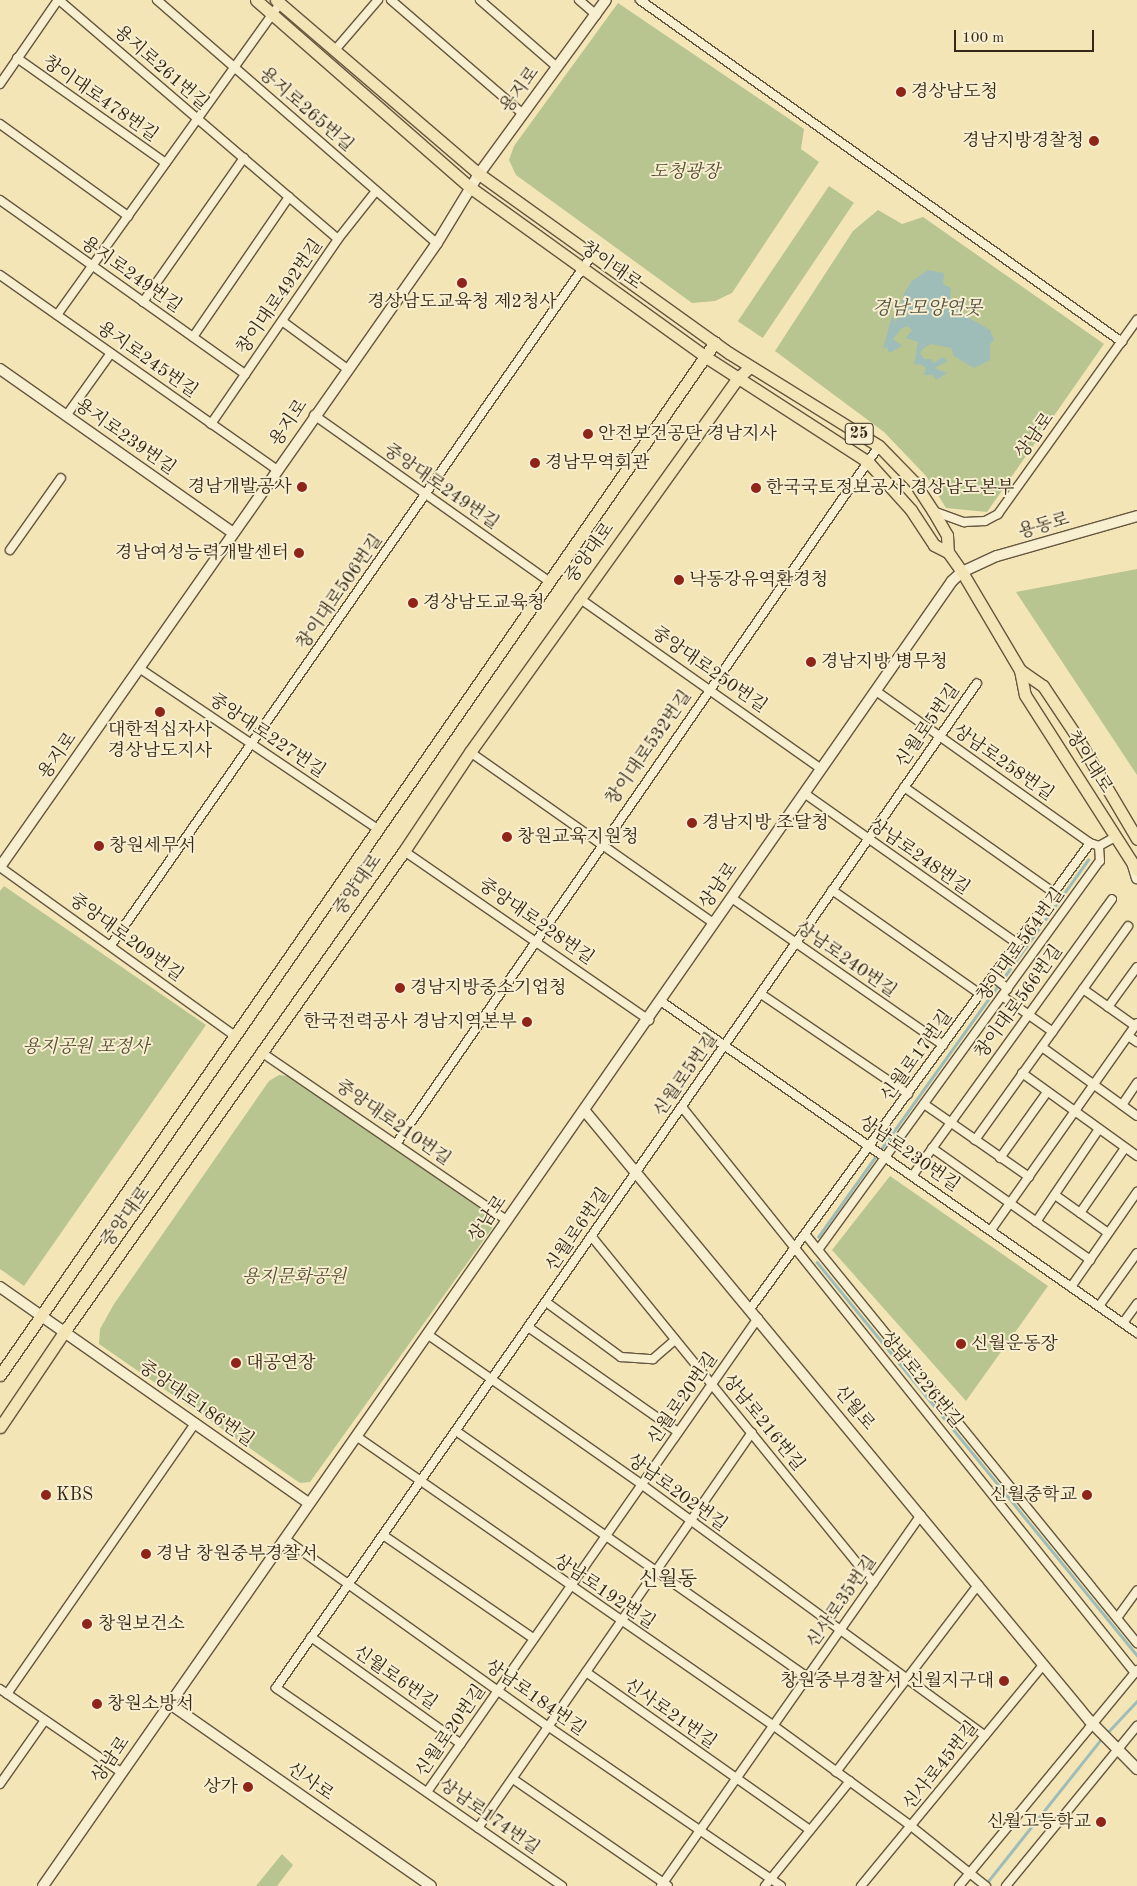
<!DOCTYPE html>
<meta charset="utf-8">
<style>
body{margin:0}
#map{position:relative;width:1137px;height:1886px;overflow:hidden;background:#f4e5b6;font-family:"Old Standard TT","Noto Serif KR",serif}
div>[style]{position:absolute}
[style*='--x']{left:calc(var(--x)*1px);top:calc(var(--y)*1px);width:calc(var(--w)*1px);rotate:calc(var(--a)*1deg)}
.green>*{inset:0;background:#b8c591;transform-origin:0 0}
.water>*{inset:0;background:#9fbdb8}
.stream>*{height:2.5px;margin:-1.25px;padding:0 1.25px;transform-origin:1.25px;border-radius:1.25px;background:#9fbdb8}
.roads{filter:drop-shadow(1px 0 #65573f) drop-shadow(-1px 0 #65573f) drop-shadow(0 1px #65573f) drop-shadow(0 -1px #65573f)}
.street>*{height:8px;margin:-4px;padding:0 4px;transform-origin:4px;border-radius:4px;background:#f8eed0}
.secondary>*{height:10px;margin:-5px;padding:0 5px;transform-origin:5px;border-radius:5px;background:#f8eed0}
.primary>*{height:11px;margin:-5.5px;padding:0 5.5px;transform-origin:5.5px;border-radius:5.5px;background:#f4e5b6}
.dots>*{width:14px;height:14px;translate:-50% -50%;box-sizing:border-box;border:2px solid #f8eed0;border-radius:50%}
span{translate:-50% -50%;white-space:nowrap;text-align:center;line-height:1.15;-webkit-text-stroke:4px #f8eed0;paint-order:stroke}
.shield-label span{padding:1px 4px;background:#f8eed0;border:1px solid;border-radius:4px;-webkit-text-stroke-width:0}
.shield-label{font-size:16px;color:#352817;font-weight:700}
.street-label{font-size:18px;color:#352817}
.poi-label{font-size:18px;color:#352817}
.left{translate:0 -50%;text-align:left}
.right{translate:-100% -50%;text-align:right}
.park-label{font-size:18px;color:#564f36;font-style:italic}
.water-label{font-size:19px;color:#555547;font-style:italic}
.quarter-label{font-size:20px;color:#352817}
.scale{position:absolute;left:954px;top:30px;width:140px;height:22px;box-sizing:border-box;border:2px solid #352817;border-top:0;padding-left:6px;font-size:15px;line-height:18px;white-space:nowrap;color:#352817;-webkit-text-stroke:4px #f8eed0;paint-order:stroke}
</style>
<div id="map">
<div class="green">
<i style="clip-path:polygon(618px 3px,804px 129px,801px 149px,819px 162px,732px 293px,715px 301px,692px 303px,516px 175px,509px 160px,514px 146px)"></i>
<i style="left:829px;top:186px;width:30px;height:163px;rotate:34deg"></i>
<i style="clip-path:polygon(878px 210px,902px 224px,923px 217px,1104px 344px,987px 512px,946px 508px,926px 476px,884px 432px,775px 351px,853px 231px)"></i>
<i style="clip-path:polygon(1137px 569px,1137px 775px,1016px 592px)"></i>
<i style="clip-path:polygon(4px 886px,206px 1025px,24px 1286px,0 1269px,0 891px)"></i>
<i style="clip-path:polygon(279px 1075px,288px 1076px,491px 1214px,493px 1227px,310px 1482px,300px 1483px,99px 1344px,100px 1329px,114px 1304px,269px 1081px)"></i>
<i style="clip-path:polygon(890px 1176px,1048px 1286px,966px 1401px,832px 1250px)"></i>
<i style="clip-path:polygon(282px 1854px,293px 1865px,277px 1886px,256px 1886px)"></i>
</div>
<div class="water">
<i style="clip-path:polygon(928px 270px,944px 273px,943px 284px,951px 288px,950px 298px,961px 313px,990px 330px,994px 340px,990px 344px,990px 360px,974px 368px,954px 356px,951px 348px,931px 344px,924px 348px,920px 353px,924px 359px,931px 359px,934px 363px,943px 357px,947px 361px,935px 368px,947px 373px,936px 380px,933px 375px,924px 375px,926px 368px,922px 365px,914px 364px,918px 342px,906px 338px,912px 330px,907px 326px,901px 329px,893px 339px,902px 346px,889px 353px,887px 347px,883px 349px,892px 316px,896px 322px,904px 293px,912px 281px)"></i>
</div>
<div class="stream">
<i style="--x:818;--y:1237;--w:464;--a:-54.4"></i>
<i style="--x:817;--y:1262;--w:507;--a:50.85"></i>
<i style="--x:1106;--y:1734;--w:45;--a:-46.8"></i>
<i style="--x:985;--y:1885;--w:188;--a:-51.5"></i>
</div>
<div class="roads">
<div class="street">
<i style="--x:59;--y:0;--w:367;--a:40.6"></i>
<i style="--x:157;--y:0;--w:371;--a:41"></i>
<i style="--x:391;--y:0;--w:174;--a:40.8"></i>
<i style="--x:480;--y:0;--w:102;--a:41"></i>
<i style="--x:579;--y:0;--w:23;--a:41"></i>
<i style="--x:640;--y:0;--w:591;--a:35.36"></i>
<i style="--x:335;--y:50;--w:66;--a:-49.3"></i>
<i style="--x:17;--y:58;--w:182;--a:35.2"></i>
<i style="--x:0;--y:84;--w:102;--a:-55.4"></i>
<i style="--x:0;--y:124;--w:158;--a:35.7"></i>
<i style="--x:0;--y:200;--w:301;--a:35.4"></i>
<i style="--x:0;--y:275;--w:339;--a:35.1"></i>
<i style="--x:143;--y:302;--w:176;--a:-55"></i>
<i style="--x:57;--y:315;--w:384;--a:-54.4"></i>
<i style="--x:282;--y:321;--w:79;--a:36.3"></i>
<i style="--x:193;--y:337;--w:170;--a:-55.6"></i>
<i style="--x:314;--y:415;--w:289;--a:35.3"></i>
<i style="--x:66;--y:416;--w:77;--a:-54.5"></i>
<i style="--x:211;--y:424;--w:224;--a:-55.5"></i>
<i style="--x:338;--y:239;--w:61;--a:-51.6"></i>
<i style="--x:933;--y:511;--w:33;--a:20"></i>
<i style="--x:964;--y:522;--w:21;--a:-3"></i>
<i style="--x:985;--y:521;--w:15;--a:-28"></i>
<i style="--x:998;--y:514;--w:239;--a:-54.4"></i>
<i style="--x:10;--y:550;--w:88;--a:-54.7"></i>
<i style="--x:579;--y:598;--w:296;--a:35.2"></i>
<i style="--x:139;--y:668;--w:288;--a:34"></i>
<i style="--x:876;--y:691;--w:262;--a:35.4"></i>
<i style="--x:1090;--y:843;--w:9;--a:18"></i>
<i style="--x:1099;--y:846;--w:18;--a:-29"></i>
<i style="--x:470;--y:752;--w:297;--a:35.1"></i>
<i style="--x:904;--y:787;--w:184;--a:35.2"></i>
<i style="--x:804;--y:793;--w:261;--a:35.2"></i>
<i style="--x:404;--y:851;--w:298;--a:34.6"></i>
<i style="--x:0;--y:867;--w:288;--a:35.7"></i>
<i style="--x:832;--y:890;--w:181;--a:35.1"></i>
<i style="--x:733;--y:899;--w:256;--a:34.8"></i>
<i style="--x:111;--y:945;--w:841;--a:-55.12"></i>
<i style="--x:993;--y:977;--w:19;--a:39"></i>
<i style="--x:1083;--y:989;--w:64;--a:35.4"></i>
<i style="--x:761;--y:994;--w:178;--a:34.2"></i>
<i style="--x:1002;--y:996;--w:62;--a:35.2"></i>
<i style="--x:662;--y:1002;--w:579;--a:34.87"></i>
<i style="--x:1108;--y:1007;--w:49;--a:-54.1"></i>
<i style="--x:1128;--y:1036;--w:11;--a:34"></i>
<i style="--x:1042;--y:1047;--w:117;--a:36"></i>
<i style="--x:261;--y:1052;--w:297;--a:34.4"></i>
<i style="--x:1022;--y:1073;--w:142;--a:35.8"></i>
<i style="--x:924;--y:1104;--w:128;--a:34.8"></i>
<i style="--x:1122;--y:1105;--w:27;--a:-56"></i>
<i style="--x:682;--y:1107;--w:725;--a:51.33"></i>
<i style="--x:975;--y:1140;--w:263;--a:-54.4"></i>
<i style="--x:396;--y:1144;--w:849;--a:-55.32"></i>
<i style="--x:932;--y:1148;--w:194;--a:35.3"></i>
<i style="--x:1000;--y:1158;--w:81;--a:-54.5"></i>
<i style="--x:913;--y:1175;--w:340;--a:-54.2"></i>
<i style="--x:1055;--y:1195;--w:65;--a:35.6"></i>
<i style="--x:1080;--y:1213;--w:79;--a:-55.3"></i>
<i style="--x:1036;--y:1222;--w:112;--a:-55.9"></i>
<i style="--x:991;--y:1230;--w:253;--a:-54.8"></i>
<i style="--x:805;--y:1234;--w:527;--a:50.93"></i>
<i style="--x:592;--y:1237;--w:446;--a:50.9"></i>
<i style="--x:818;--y:1250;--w:480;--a:-54.1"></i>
<i style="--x:1100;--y:861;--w:15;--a:-94"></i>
<i style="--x:1071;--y:1287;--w:116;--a:-55.2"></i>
<i style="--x:546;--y:1302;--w:93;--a:36.3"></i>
<i style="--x:621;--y:1357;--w:32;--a:4"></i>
<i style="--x:653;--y:1359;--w:29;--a:-41"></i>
<i style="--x:1099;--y:1306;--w:65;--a:-54.4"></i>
<i style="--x:750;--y:1309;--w:577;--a:-53.88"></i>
<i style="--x:1123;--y:1323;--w:24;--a:-54"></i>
<i style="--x:528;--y:1327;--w:183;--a:35"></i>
<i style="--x:427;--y:1334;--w:261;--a:35"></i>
<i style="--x:641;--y:1484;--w:426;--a:36.2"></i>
<i style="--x:456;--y:1431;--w:429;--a:35"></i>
<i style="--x:356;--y:1436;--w:509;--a:34.75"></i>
<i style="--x:774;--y:1726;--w:170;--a:36.1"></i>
<i style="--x:911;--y:1826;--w:96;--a:38.7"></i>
<i style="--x:383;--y:1535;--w:182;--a:34.5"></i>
<i style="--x:285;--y:1539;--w:324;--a:35.5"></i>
<i style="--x:549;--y:1727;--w:281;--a:34.4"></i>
<i style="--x:1117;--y:1618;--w:34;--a:-54"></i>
<i style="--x:311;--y:1637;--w:184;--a:35.5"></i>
<i style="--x:586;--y:1672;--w:274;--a:35.2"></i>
<i style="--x:0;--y:1689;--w:148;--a:34.5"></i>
<i style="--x:7;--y:1694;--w:330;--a:-55.2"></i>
<i style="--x:836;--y:1772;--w:235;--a:-52.8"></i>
<i style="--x:513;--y:1779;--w:188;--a:34.6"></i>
<i style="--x:0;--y:1784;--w:78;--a:-54.9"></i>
<i style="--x:427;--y:1792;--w:578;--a:-55.07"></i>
<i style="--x:478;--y:1828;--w:481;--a:-55.3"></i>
<i style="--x:562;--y:1886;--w:348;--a:-145.3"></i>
<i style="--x:276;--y:1688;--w:1225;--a:-55.1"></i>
<i style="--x:661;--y:1886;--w:453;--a:-55"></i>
<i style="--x:765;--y:1886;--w:135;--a:-51"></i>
<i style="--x:861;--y:1886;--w:286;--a:-50.5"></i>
<i style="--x:959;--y:1886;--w:280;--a:-50.5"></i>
<i style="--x:1006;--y:1886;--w:207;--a:-50.7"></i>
</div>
<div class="secondary">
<i style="--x:0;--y:369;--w:284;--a:35.1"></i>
<i style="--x:1132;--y:862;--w:17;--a:73"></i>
<i style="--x:0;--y:867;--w:762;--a:-55"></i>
<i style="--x:437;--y:243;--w:81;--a:-58.7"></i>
<i style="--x:479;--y:174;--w:215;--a:-53.9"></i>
<i style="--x:584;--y:1110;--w:792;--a:50.38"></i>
<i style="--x:1089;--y:1720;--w:69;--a:45.6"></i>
<i style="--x:0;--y:1287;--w:377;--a:35"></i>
<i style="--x:170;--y:1704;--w:318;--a:34.9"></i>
<i style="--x:43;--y:1886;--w:1590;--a:-55.14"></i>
<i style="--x:952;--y:581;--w:13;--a:-42"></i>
<i style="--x:962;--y:572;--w:38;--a:-25"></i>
<i style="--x:997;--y:556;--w:146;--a:-15.9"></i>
</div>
<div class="primary">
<i style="--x:256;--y:0;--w:286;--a:41.2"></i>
<i style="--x:471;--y:188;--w:289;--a:35.7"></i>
<i style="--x:706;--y:357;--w:193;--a:32.9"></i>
<i style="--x:868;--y:462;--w:64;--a:48.1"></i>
<i style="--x:911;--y:510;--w:42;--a:56.7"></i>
<i style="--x:934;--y:545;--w:16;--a:27"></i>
<i style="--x:948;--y:552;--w:24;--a:55"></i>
<i style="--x:962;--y:572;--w:114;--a:59.4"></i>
<i style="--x:1020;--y:670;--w:25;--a:79"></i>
<i style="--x:1025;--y:695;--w:208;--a:57.4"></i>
<i style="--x:276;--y:0;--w:267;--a:40.6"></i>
<i style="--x:479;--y:174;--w:307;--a:35.6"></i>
<i style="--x:729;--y:353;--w:176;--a:31.8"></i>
<i style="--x:879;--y:446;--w:50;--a:45.8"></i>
<i style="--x:914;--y:482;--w:35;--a:57"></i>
<i style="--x:933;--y:511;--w:28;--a:60"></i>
<i style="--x:947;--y:535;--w:17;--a:87"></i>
<i style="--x:1020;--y:670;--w:28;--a:35"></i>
<i style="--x:1043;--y:686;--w:58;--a:56.3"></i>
<i style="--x:1075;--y:734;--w:122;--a:59.4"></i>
<i style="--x:0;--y:1375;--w:1256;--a:-55.31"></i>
<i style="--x:0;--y:1427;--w:115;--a:-56"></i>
<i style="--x:64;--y:1332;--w:589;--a:-54.75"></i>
<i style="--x:404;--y:851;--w:119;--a:-56.3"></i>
<i style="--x:470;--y:752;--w:460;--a:-54.4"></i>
<i style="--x:738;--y:378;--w:16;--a:-43"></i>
</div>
</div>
<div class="dots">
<i style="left:901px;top:92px;background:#8f2418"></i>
<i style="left:1094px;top:141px;background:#8f2418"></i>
<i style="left:462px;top:283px;background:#8f2418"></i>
<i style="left:588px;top:434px;background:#8f2418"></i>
<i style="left:535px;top:463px;background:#8f2418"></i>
<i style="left:302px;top:487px;background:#8f2418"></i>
<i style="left:756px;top:488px;background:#8f2418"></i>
<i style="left:299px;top:553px;background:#8f2418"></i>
<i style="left:679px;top:580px;background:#8f2418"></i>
<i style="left:413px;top:603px;background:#8f2418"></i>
<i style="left:811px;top:662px;background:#8f2418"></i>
<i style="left:160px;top:712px;background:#8f2418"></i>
<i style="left:692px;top:823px;background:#8f2418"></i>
<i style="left:507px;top:837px;background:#8f2418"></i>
<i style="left:99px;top:846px;background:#8f2418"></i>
<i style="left:400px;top:988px;background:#8f2418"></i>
<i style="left:527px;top:1022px;background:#8f2418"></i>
<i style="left:961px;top:1344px;background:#8f2418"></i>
<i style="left:236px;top:1363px;background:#8f2418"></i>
<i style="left:46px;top:1495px;background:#8f2418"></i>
<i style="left:1087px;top:1495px;background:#8f2418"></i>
<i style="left:146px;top:1554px;background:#8f2418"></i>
<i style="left:87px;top:1624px;background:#8f2418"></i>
<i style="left:1004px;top:1681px;background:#8f2418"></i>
<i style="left:97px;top:1704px;background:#8f2418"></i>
<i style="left:248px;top:1787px;background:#8f2418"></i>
<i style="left:1101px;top:1822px;background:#8f2418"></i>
</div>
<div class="shield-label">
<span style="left:859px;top:434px">25</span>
</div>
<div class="street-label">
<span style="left:161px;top:68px;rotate:41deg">용지로261번길</span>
<span style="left:520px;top:90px;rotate:-54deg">용지로</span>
<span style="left:100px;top:99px;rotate:35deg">창이대로478번길</span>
<span style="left:306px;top:110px;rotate:41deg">용지로265번길</span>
<span style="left:611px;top:266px;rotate:35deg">창이대로</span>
<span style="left:131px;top:275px;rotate:35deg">용지로249번길</span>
<span style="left:280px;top:297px;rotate:-55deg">창이대로492번길</span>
<span style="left:147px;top:360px;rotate:35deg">용지로245번길</span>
<span style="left:289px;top:423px;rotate:-56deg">용지로</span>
<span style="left:1035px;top:436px;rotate:-54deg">상남로</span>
<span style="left:125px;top:437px;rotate:35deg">용지로239번길</span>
<span style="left:441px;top:487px;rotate:35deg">중앙대로249번길</span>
<span style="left:1044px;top:526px;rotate:-16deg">용동로</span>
<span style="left:590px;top:553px;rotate:-54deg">중앙대로</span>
<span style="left:340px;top:592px;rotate:-55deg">창이대로506번길</span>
<span style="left:709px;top:670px;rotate:35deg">중앙대로250번길</span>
<span style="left:928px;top:726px;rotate:-55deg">신월로5번길</span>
<span style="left:267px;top:736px;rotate:34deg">중앙대로227번길</span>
<span style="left:649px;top:748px;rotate:-55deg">창이대로532번길</span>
<span style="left:58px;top:756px;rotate:-55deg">용지로</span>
<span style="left:1089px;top:762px;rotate:58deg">창이대로</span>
<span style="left:1003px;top:763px;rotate:35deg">상남로258번길</span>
<span style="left:919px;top:857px;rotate:35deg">상남로248번길</span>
<span style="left:358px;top:885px;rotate:-55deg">중앙대로</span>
<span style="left:719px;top:886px;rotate:-55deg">상남로</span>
<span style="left:536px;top:922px;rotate:35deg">중앙대로228번길</span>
<span style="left:126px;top:938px;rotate:36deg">중앙대로209번길</span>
<span style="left:1021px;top:945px;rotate:-54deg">창이대로564번길</span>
<span style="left:846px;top:960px;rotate:35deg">상남로240번길</span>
<span style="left:1019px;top:1002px;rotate:-54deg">창이대로566번길</span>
<span style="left:917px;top:1056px;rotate:-54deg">신월로17번길</span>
<span style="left:686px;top:1075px;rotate:-55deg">신월로5번길</span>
<span style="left:393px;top:1123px;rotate:35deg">중앙대로210번길</span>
<span style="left:909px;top:1154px;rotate:35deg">상남로230번길</span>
<span style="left:126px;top:1217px;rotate:-54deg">중앙대로</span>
<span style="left:488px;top:1219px;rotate:-55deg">상남로</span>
<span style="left:578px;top:1230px;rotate:-55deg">신월로6번길</span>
<span style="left:921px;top:1380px;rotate:51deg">상남로226번길</span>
<span style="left:683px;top:1399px;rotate:-55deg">신월로20번길</span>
<span style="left:196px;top:1404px;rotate:35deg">중앙대로186번길</span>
<span style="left:854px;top:1408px;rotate:50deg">신월로</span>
<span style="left:763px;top:1423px;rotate:51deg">상남로216번길</span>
<span style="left:677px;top:1493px;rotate:36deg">상남로202번길</span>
<span style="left:604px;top:1592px;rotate:34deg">상남로192번길</span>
<span style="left:842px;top:1602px;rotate:-55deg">신사로35번길</span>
<span style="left:395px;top:1678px;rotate:35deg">신월로6번길</span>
<span style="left:535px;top:1698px;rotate:35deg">상남로184번길</span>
<span style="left:670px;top:1714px;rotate:35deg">신사로21번길</span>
<span style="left:451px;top:1731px;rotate:-55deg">신월로20번길</span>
<span style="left:111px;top:1760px;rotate:-55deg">상남로</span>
<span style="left:941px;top:1766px;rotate:-51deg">신사로45번길</span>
<span style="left:310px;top:1782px;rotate:35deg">신사로</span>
<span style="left:489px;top:1817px;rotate:35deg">상남로174번길</span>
</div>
<div class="poi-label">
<span class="left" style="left:911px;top:92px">경상남도청</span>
<span class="right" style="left:1084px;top:141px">경남지방경찰청</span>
<span style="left:462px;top:302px">경상남도교육청 제2청사</span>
<span class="left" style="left:598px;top:434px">안전보건공단 경남지사</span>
<span class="left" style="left:545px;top:463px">경남무역회관</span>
<span class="right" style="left:292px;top:487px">경남개발공사</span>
<span class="left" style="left:766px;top:488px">한국국토정보공사 경상남도본부</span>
<span class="right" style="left:289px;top:553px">경남여성능력개발센터</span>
<span class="left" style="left:689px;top:580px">낙동강유역환경청</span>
<span class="left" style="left:423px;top:603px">경상남도교육청</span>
<span class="left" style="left:821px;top:662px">경남지방 병무청</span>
<span style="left:160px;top:741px">대한적십자사<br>경상남도지사</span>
<span class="left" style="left:702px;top:823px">경남지방 조달청</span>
<span class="left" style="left:517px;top:837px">창원교육지원청</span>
<span class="left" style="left:109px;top:846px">창원세무서</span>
<span class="left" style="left:410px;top:988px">경남지방중소기업청</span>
<span class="right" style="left:517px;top:1022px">한국전력공사 경남지역본부</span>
<span class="left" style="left:971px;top:1344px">신월운동장</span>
<span class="left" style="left:246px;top:1363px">대공연장</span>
<span class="left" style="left:56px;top:1495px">KBS</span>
<span class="right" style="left:1077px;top:1495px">신월중학교</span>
<span class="left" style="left:156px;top:1554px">경남 창원중부경찰서</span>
<span class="left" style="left:98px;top:1624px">창원보건소</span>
<span class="right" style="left:994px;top:1681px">창원중부경찰서 신월지구대</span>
<span class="left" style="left:107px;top:1704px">창원소방서</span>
<span class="right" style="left:238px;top:1787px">상가</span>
<span class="right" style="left:1091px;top:1822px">신월고등학교</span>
</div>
<div class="park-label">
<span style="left:685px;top:172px">도청광장</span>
<span style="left:86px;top:1047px">용지공원 포정사</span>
<span style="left:294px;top:1277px">용지문화공원</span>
</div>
<div class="water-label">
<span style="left:927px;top:310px">경남모양연못</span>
</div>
<div class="quarter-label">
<span style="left:668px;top:1580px">신월동</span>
</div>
<div class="scale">100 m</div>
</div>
